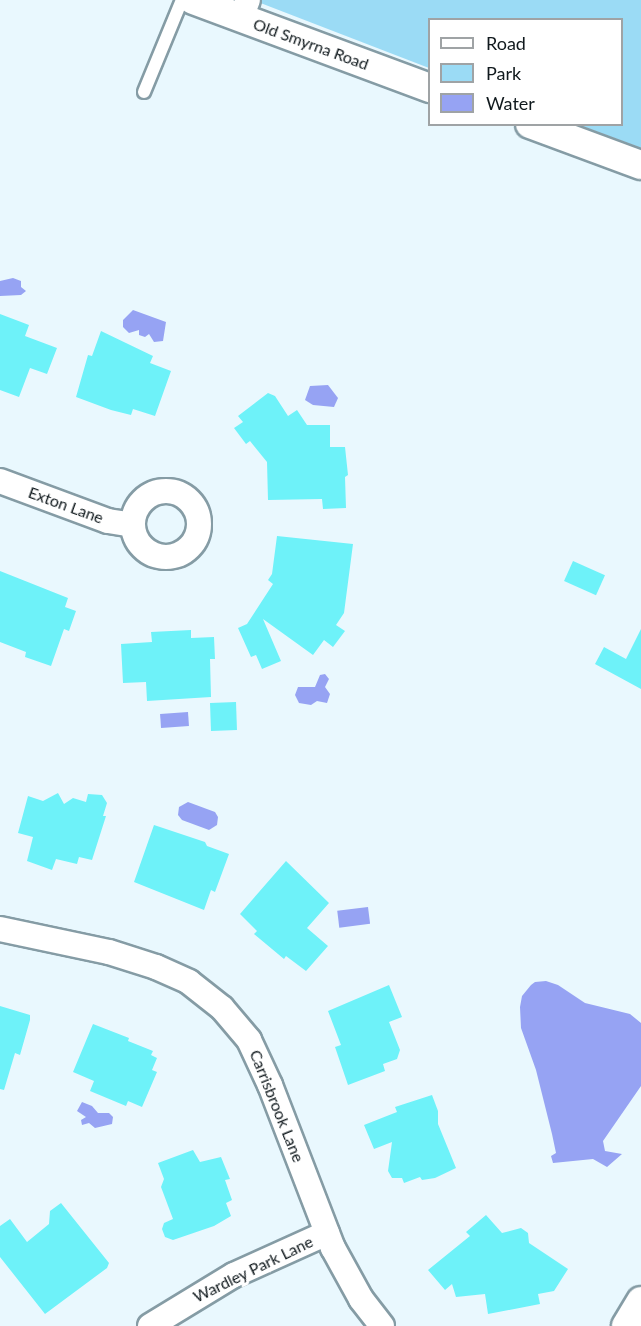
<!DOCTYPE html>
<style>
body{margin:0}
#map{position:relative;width:641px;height:1326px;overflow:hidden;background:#e9f8fe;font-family:Lato,sans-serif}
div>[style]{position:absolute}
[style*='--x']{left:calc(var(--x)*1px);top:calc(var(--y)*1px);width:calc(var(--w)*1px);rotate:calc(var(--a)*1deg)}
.green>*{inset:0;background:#9bdbf5}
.water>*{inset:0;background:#96a3f3;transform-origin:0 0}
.building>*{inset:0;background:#6ef2f9;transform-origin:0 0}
.roads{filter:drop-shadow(2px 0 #859ca5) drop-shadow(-2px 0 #859ca5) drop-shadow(0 2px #859ca5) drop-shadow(0 -2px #859ca5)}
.service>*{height:12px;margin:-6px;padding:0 6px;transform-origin:6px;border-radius:6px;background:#fff}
.minor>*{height:24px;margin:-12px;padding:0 12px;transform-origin:12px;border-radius:12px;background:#fff}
.minor>.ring{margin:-12px;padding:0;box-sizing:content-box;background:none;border:24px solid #fff;border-radius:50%}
.tertiary>*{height:28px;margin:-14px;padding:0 14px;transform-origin:14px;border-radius:14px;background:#fff}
span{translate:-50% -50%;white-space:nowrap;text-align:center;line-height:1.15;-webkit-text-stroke:6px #fff;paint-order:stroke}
.street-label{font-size:16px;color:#10191d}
.legend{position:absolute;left:428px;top:18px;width:195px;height:108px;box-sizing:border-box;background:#fff;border:2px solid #9fa3a5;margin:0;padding:8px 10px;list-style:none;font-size:18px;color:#10191d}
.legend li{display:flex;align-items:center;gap:12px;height:30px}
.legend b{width:30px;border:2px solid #9fa3a5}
</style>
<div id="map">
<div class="green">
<i style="clip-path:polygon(253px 0,641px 0,641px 148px,579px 125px,622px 124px,622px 20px,430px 20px,429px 68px)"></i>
</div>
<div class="water">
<i style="clip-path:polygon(13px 278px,21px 281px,21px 287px,26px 291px,21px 295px,0 296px,0 281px)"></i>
<i style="clip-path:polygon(133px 310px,166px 322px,163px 341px,154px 342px,149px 334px,145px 337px,139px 335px,139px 330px,129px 333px,123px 327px,123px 320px)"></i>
<i style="clip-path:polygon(328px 385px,338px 398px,334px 407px,313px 405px,305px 400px,310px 386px)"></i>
<i style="clip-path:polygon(325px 674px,329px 679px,325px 687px,330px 694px,327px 703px,317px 701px,311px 705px,299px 703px,295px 695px,298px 687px,315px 687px,320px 675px)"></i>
<i style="left:188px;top:712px;width:14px;height:28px;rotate:86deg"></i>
<i style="clip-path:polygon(188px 802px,215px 812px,218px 817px,217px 825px,209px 830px,182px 820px,178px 815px,179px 807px)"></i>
<i style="left:368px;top:907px;width:17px;height:31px;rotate:83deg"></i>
<i style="clip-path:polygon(546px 981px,558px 985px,585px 1003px,630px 1014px,641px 1023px,641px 1086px,603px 1141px,605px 1151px,622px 1154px,607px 1167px,593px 1159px,553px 1163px,551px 1156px,556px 1153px,552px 1134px,536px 1070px,521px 1028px,520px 1007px,522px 996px,531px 985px,535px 982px)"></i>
<i style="clip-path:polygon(82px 1102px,92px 1106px,98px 1113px,109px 1113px,113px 1117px,112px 1124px,95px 1128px,89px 1123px,82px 1125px,81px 1120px,86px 1117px,77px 1111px)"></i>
</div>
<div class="building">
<i style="clip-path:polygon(0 314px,29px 325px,25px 336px,57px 348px,47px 374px,30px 368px,19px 397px,0 390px)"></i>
<i style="clip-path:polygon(101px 331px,153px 356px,150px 363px,171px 371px,155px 416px,133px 409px,131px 415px,111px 410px,76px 397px,88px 355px,92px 356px)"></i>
<i style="clip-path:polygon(268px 393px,275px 396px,288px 416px,297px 410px,307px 425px,330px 425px,330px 447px,345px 447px,348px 475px,345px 477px,346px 508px,323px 509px,322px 499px,268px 500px,267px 462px,250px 441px,246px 444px,234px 428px,243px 422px,238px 416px)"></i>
<i style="clip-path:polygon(277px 536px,353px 544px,344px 613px,336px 625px,345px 631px,333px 647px,324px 640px,313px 655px,263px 619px,281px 661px,262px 669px,256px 655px,251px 657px,238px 628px,247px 624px,273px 584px,268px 580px,272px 574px)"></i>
<i style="left:573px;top:561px;width:35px;height:22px;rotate:24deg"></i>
<i style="clip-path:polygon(0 571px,68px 598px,65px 607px,76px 611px,69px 631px,64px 629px,51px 666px,25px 657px,26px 652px,0 642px)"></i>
<i style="clip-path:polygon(641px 629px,641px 689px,595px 664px,604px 647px,626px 659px)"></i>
<i style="clip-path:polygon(191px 630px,191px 638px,214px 637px,215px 659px,210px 659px,211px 697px,147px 701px,146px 682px,123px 683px,121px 644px,152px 642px,151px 632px)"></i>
<i style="left:236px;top:702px;width:28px;height:26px;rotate:88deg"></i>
<i style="clip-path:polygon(58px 793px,64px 804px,73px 798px,86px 802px,88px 794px,102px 795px,107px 803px,103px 816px,106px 816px,92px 860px,79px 857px,77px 864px,56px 859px,52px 870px,27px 861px,33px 837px,18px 833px,28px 796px,43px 801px)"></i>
<i style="clip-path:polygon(154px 825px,205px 842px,207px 846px,229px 854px,215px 892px,211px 890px,204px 910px,134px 882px)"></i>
<i style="clip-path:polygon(286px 861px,329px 903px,307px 928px,328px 946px,306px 971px,286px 956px,284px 959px,254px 934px,257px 931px,240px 914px)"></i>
<i style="clip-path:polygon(389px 985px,402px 1017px,389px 1022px,400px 1050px,397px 1059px,383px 1064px,385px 1071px,348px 1085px,335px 1047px,341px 1045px,328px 1011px)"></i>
<i style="clip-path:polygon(0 1006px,30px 1015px,30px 1020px,20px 1055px,15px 1053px,4px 1090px,0 1089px)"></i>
<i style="clip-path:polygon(93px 1024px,129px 1038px,128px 1041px,153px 1051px,151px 1055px,157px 1058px,152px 1070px,157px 1072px,142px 1107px,128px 1101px,126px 1106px,90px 1091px,94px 1081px,73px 1072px)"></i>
<i style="clip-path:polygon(432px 1095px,438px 1111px,438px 1124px,456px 1168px,435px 1178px,422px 1180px,420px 1177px,404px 1183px,402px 1178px,392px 1178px,388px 1171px,392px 1142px,374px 1149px,364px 1125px,397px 1112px,395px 1107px)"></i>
<i style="clip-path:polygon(193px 1150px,200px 1162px,221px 1157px,230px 1179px,225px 1180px,232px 1200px,226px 1203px,231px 1216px,214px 1226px,173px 1240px,165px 1237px,162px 1229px,164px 1223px,173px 1219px,161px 1187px,164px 1179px,158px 1163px)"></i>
<i style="clip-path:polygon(61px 1203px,109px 1263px,107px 1268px,45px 1314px,0 1257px,0 1226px,10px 1219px,27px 1242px,49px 1224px,50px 1211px)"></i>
<i style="clip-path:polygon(486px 1215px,502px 1233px,521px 1228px,528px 1233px,529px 1243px,568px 1269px,554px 1291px,538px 1294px,540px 1304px,488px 1314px,485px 1294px,456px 1297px,452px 1284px,445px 1290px,428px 1270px,470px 1236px,466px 1232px)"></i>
</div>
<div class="roads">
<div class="service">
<i style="--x:144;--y:92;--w:100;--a:-67.6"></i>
</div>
<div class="minor">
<i style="--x:241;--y:18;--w:19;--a:-69"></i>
<i style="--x:0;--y:481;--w:115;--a:20.3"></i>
<i style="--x:108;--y:521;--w:25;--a:9"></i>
<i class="ring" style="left:133px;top:491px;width:42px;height:42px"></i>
<i style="--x:0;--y:929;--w:111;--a:11.9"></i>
<i style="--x:109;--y:952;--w:49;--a:17.7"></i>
<i style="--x:156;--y:967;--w:36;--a:24"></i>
<i style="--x:189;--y:982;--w:42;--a:38.2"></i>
<i style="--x:222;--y:1008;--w:42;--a:49.8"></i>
<i style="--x:249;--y:1040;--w:50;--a:65"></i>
<i style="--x:270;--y:1085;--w:175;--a:68.9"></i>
<i style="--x:333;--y:1248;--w:58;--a:61.2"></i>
<i style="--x:361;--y:1299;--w:34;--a:52"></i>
<i style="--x:150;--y:1326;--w:98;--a:-31.3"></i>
<i style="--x:234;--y:1275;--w:102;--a:-24.3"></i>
</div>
<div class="tertiary">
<i style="--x:193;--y:0;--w:253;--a:20.4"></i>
<i style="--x:530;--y:124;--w:118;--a:20.3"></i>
<i style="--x:626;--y:1326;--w:29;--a:-59"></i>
</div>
</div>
<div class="street-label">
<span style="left:311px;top:44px;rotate:20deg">Old Smyrna Road</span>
<span style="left:66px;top:505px;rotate:20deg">Exton Lane</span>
<span style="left:277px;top:1106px;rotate:68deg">Carrisbrook Lane</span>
<span style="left:253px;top:1269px;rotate:-26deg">Wardley Park Lane</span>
</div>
<ul class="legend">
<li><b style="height:8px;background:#fff"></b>Road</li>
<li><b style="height:16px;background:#9bdbf5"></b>Park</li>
<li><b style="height:16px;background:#96a3f3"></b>Water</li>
</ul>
</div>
